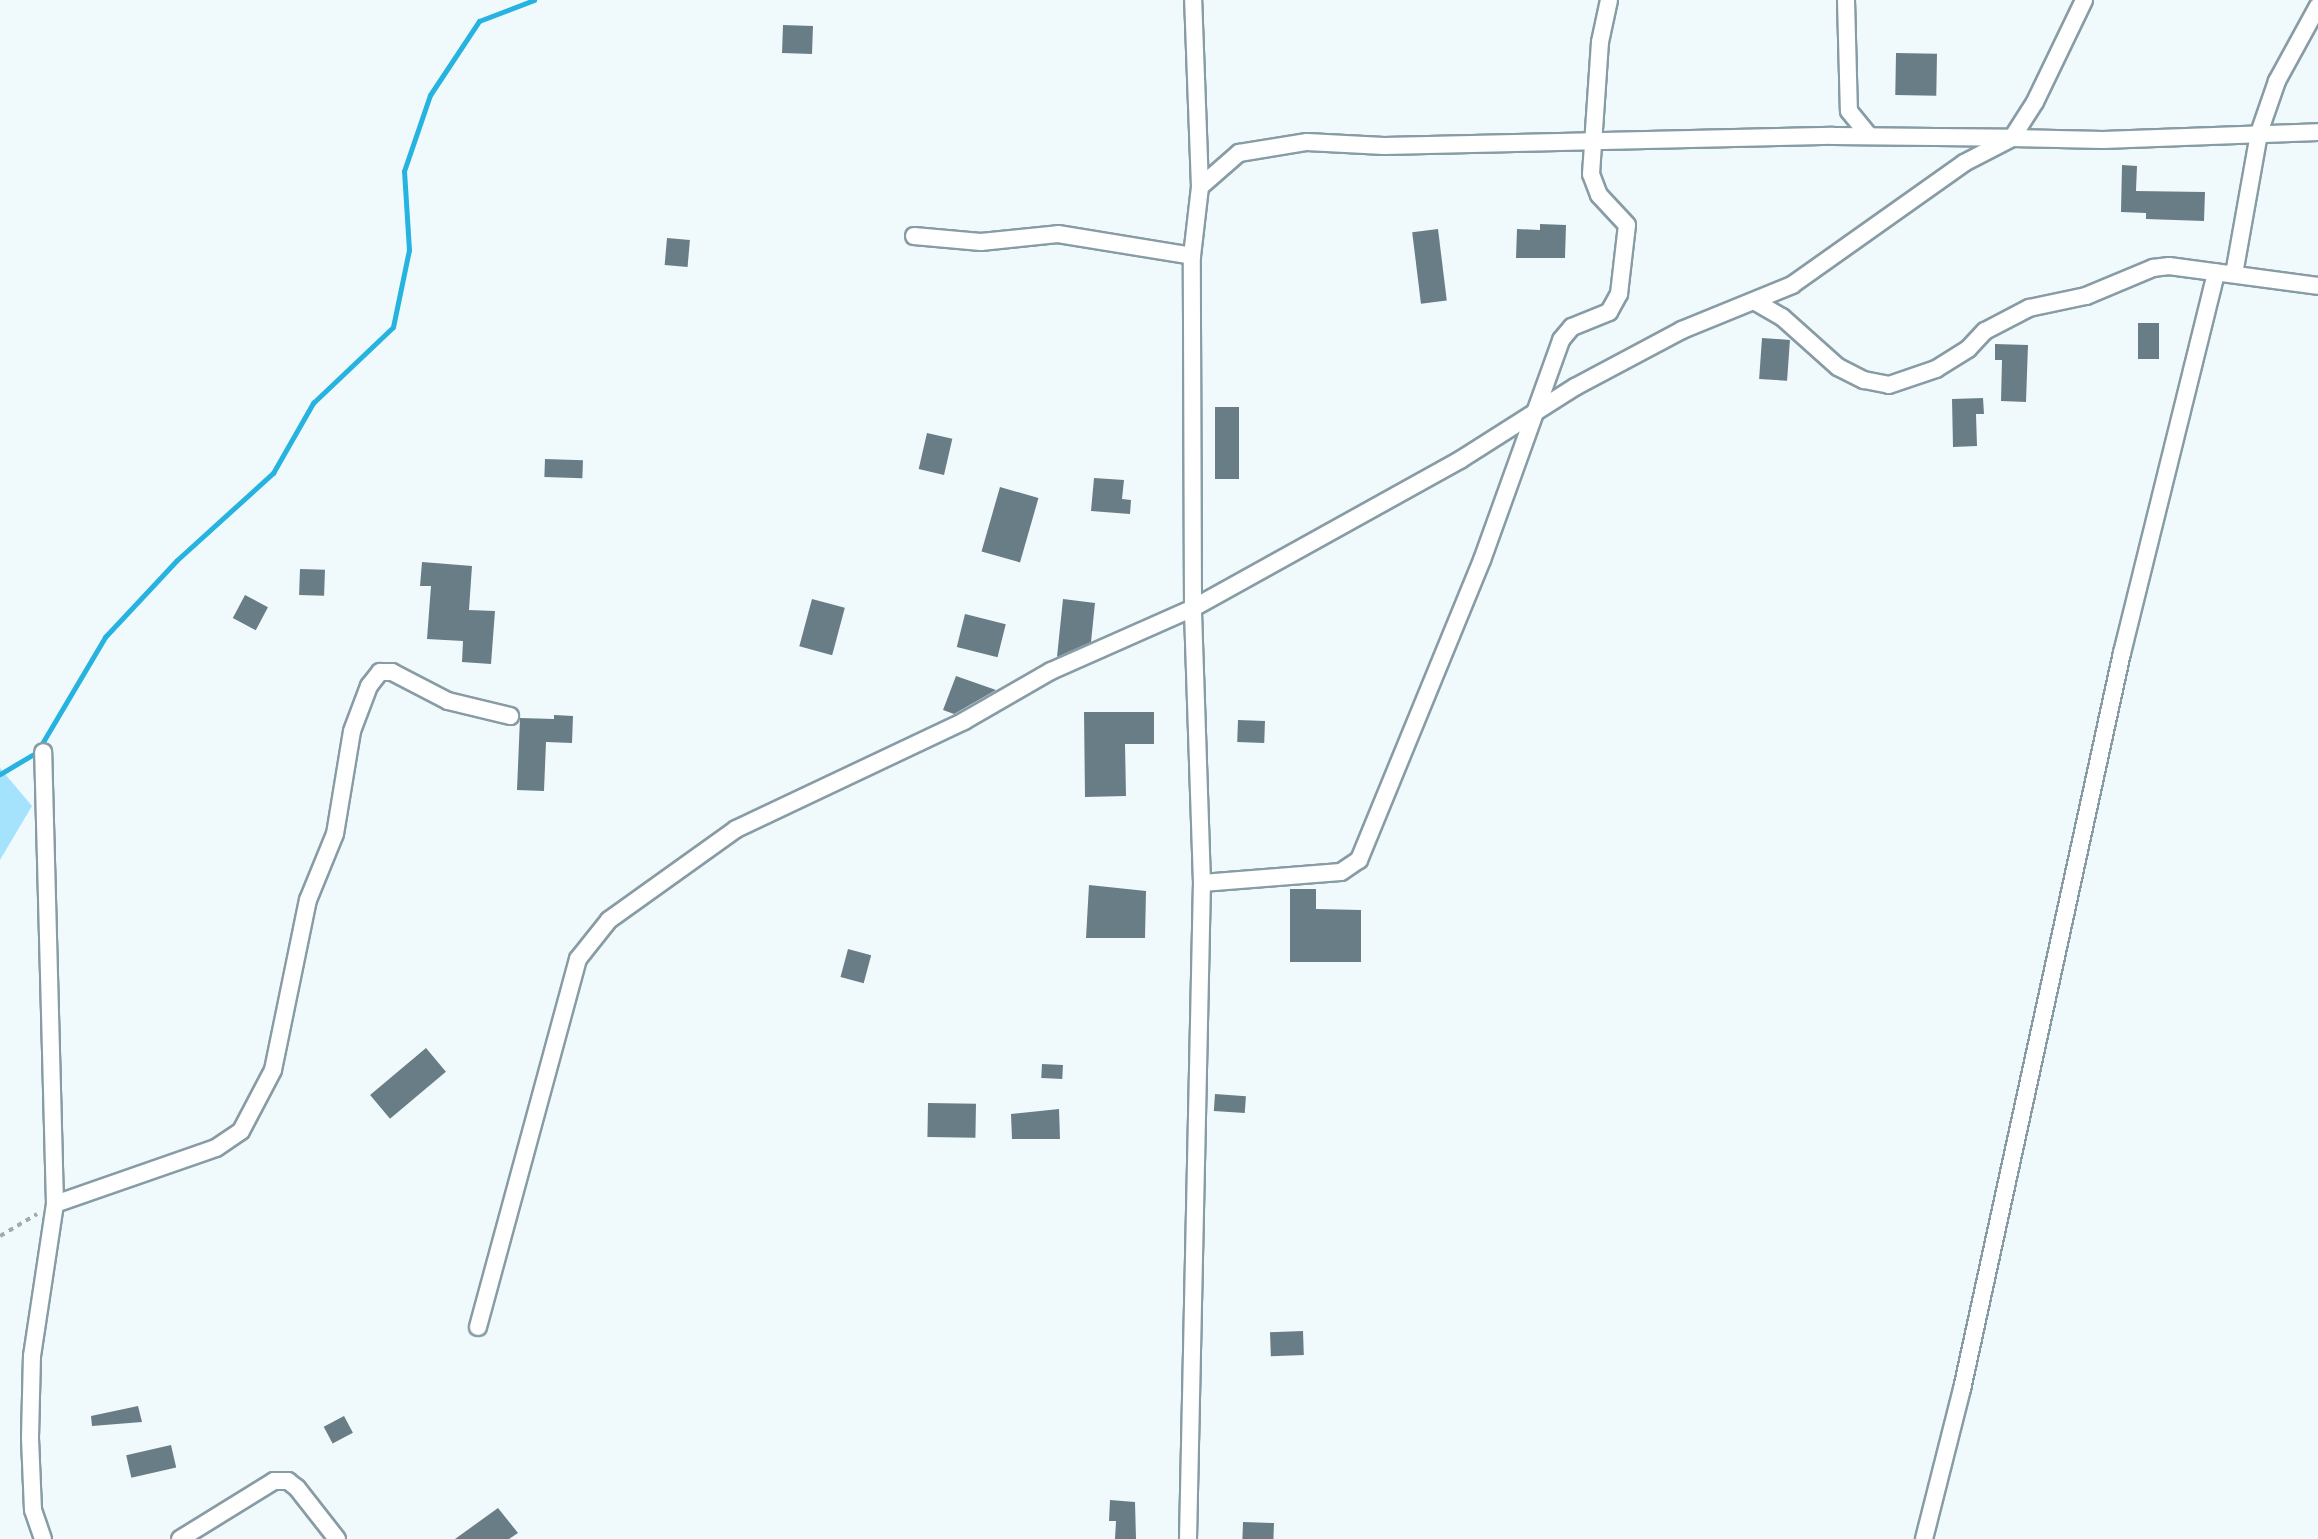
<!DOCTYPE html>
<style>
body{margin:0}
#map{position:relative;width:2318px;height:1539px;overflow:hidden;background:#f0fafd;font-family:Overpass,sans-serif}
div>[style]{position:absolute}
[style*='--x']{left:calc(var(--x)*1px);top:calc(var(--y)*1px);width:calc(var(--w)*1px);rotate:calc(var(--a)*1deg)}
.green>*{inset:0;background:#a5e3fc}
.stream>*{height:5px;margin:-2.5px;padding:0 2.5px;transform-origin:2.5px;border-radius:2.5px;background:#26b3e0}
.building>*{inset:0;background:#697d86;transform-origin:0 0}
.path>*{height:3.5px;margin-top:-1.75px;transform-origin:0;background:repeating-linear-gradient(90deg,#a1abae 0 5px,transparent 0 10px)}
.roads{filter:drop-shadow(2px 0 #879ca5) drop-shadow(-2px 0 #879ca5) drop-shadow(0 2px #879ca5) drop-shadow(0 -2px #879ca5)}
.street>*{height:16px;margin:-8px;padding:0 8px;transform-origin:8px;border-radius:8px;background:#fff}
span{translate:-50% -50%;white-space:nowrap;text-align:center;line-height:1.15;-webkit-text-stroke:5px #f0fafd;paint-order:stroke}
</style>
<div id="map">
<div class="green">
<i style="clip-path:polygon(0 768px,32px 806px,0 860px)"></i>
</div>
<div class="stream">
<i style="--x:0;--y:774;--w:43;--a:-30.7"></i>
<i style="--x:37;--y:752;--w:134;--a:-59.4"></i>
<i style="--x:105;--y:637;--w:105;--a:-46.9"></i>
<i style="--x:177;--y:560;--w:130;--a:-42.2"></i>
<i style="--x:273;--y:473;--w:81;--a:-60.3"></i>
<i style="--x:313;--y:403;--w:110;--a:-43.5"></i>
<i style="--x:393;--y:327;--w:79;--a:-78.3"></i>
<i style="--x:409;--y:250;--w:79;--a:-93.6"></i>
<i style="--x:404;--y:171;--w:80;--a:-71.1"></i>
<i style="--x:430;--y:95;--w:89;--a:-56.5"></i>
<i style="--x:479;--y:21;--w:59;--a:-20.9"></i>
</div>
<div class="building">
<i style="left:783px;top:25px;width:30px;height:28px;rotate:2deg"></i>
<i style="left:1896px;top:53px;width:41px;height:42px;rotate:1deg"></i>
<i style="clip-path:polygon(2122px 165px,2137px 166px,2136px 191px,2205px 192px,2204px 221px,2146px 219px,2146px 213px,2121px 212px)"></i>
<i style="clip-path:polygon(1540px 224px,1566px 225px,1565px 258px,1516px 258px,1517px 229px,1540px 230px)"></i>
<i style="left:1438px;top:229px;width:72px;height:26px;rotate:83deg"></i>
<i style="left:667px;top:238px;width:23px;height:27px;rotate:5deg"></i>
<i style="left:2138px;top:323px;width:21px;height:36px"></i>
<i style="left:1762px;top:338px;width:28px;height:41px;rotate:4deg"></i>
<i style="clip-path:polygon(1995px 344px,2028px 345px,2026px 402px,2001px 401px,2002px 360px,1995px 360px)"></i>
<i style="clip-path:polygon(1983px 398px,1984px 414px,1976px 414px,1977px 446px,1953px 447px,1952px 399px)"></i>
<i style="left:1215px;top:407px;width:24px;height:72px"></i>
<i style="left:927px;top:433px;width:26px;height:37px;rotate:13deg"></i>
<i style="left:545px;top:459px;width:38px;height:18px;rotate:2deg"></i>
<i style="clip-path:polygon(1094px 478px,1124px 480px,1122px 499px,1131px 500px,1130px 514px,1091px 511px)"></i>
<i style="left:1000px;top:487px;width:40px;height:67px;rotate:16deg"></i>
<i style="clip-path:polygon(422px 562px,472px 566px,469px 610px,495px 611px,491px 664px,462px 662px,463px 641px,427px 639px,431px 586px,420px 586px)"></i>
<i style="left:300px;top:569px;width:25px;height:26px;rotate:2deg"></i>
<i style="left:245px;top:595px;width:26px;height:26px;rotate:28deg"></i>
<i style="left:812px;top:599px;width:34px;height:49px;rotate:15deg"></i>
<i style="clip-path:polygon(1063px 599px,1095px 603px,1091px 642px,1057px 657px)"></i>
<i style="left:965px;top:614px;width:42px;height:34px;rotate:14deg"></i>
<i style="clip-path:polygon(956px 676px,996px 690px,954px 714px,943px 710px)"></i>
<i style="clip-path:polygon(1084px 712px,1154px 712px,1154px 744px,1125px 744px,1126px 796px,1085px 797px)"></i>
<i style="clip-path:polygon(554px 715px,573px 716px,572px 743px,546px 742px,544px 791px,517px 790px,520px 718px,554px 719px)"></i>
<i style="left:1238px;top:720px;width:27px;height:22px;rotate:2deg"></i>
<i style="clip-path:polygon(1089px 885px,1146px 891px,1145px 938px,1086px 938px)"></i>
<i style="clip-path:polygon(1290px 889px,1316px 889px,1316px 909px,1361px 910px,1361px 962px,1290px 962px)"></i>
<i style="left:848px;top:949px;width:24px;height:29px;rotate:15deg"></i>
<i style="left:426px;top:1048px;width:31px;height:73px;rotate:50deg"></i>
<i style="left:1042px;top:1064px;width:21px;height:14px;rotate:3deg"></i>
<i style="left:1215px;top:1094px;width:31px;height:17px;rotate:4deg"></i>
<i style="left:928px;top:1103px;width:48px;height:34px;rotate:1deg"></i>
<i style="clip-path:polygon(1059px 1109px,1060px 1139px,1012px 1139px,1011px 1114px)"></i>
<i style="left:1303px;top:1331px;width:24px;height:33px;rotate:88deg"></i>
<i style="clip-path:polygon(138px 1406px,142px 1422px,92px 1426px,91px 1416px)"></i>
<i style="left:344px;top:1416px;width:19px;height:23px;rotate:62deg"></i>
<i style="left:171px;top:1445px;width:23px;height:46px;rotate:77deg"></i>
<i style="clip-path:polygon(1110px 1500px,1135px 1502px,1136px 1539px,1115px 1539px,1116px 1521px,1109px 1521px)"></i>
<i style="clip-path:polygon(498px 1508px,518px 1533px,509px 1539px,455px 1539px)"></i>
<i style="left:1243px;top:1522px;width:31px;height:17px;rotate:2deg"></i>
</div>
<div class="path">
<i style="--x:0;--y:1236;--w:43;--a:-30.7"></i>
</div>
<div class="roads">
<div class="street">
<i style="--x:1846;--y:0;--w:111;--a:88.5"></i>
<i style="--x:1849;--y:111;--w:32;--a:51"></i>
<i style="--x:1200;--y:187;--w:52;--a:-41.1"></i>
<i style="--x:1239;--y:153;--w:69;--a:-9.2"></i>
<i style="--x:1307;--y:142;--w:77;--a:3"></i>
<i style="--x:1384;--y:146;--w:449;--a:-1.3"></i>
<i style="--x:1833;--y:136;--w:179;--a:0.6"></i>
<i style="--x:2012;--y:138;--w:43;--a:-57.4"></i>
<i style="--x:2035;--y:102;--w:113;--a:-64.3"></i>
<i style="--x:914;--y:236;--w:67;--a:5.1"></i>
<i style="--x:981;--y:242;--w:77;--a:-5.9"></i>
<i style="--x:1058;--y:234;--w:136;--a:9.3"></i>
<i style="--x:2234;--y:274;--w:143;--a:-79.9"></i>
<i style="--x:2259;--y:133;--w:55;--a:-70.9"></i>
<i style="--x:2277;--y:81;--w:85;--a:-61.3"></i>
<i style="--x:1754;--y:301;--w:32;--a:30"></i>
<i style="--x:1782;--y:317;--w:75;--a:41.8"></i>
<i style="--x:1838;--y:367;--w:29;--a:27"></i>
<i style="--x:1864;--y:380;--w:25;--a:11"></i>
<i style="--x:1889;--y:385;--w:50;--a:-18.8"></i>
<i style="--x:1936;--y:369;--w:38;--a:-32"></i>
<i style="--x:1968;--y:349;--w:25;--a:-47"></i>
<i style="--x:1985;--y:331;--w:50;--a:-27.6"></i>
<i style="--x:2029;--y:308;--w:58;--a:-11.9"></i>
<i style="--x:2086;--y:296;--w:73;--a:-22.7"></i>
<i style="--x:2153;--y:268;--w:16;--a:-7"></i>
<i style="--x:2169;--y:266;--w:150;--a:7.6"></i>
<i style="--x:1202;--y:883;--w:139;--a:-4.5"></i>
<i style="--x:1341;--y:872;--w:22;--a:-34"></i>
<i style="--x:1359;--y:860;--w:324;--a:-67.7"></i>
<i style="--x:1482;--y:560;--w:234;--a:-70.2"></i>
<i style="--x:1561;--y:340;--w:17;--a:-50"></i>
<i style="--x:1572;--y:327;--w:40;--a:-22"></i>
<i style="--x:1609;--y:312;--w:21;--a:-61"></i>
<i style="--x:1619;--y:294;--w:69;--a:-83.4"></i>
<i style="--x:1627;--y:225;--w:41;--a:-133"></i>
<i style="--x:1599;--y:195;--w:22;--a:-111"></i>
<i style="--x:1591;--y:174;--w:132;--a:-86.1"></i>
<i style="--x:1600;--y:42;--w:43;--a:-77.9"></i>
<i style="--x:55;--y:1204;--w:170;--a:-19.2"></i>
<i style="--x:216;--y:1148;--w:30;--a:-34"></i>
<i style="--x:241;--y:1131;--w:69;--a:-62.3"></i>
<i style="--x:273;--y:1070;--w:174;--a:-78.4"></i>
<i style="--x:308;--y:900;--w:71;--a:-67.8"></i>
<i style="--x:335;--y:834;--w:104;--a:-80.6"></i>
<i style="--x:352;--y:731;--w:48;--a:-69.3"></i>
<i style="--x:369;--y:686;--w:18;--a:-52"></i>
<i style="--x:380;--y:672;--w:12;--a:0"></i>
<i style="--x:392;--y:672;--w:63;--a:27.4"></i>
<i style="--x:448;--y:701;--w:64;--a:13.6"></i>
<i style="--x:478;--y:1327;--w:381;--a:-74.8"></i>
<i style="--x:578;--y:959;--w:50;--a:-51.5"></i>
<i style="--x:609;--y:920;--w:156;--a:-35.6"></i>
<i style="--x:736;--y:829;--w:252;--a:-25.3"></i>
<i style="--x:964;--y:721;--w:100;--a:-29.9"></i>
<i style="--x:1051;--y:671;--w:155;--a:-23.9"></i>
<i style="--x:1193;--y:608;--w:305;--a:-29"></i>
<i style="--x:1460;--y:460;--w:136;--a:-32.4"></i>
<i style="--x:1575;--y:387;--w:121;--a:-28"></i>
<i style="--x:1682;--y:330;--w:119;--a:-22.2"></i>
<i style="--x:1792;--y:285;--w:211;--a:-35.3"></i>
<i style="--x:1964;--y:163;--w:54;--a:-27.5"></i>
<i style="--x:2012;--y:138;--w:91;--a:1.3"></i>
<i style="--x:2103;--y:140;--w:215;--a:-2.1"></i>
<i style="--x:43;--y:1539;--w:31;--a:-109"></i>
<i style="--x:33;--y:1510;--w:73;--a:-92.4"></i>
<i style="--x:30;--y:1437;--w:81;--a:-88.6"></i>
<i style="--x:32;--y:1356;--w:154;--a:-81.4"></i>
<i style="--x:55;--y:1204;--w:452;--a:-91.5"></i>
<i style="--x:180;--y:1539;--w:110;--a:-31.7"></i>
<i style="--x:274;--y:1481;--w:14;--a:0"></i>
<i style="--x:288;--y:1481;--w:11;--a:38"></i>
<i style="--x:297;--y:1488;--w:65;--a:51.9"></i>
<i style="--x:1188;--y:1539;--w:656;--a:-88.78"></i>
<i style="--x:1202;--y:883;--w:275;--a:-91.9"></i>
<i style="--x:1193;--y:608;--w:352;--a:-90.2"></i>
<i style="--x:1192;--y:256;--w:69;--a:-83.4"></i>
<i style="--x:1200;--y:187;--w:187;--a:-92.1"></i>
<i style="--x:1924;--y:1539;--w:155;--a:-75.8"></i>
<i style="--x:1962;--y:1389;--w:753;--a:-77.74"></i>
<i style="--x:2122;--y:653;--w:392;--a:-76.1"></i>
</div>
</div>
</div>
